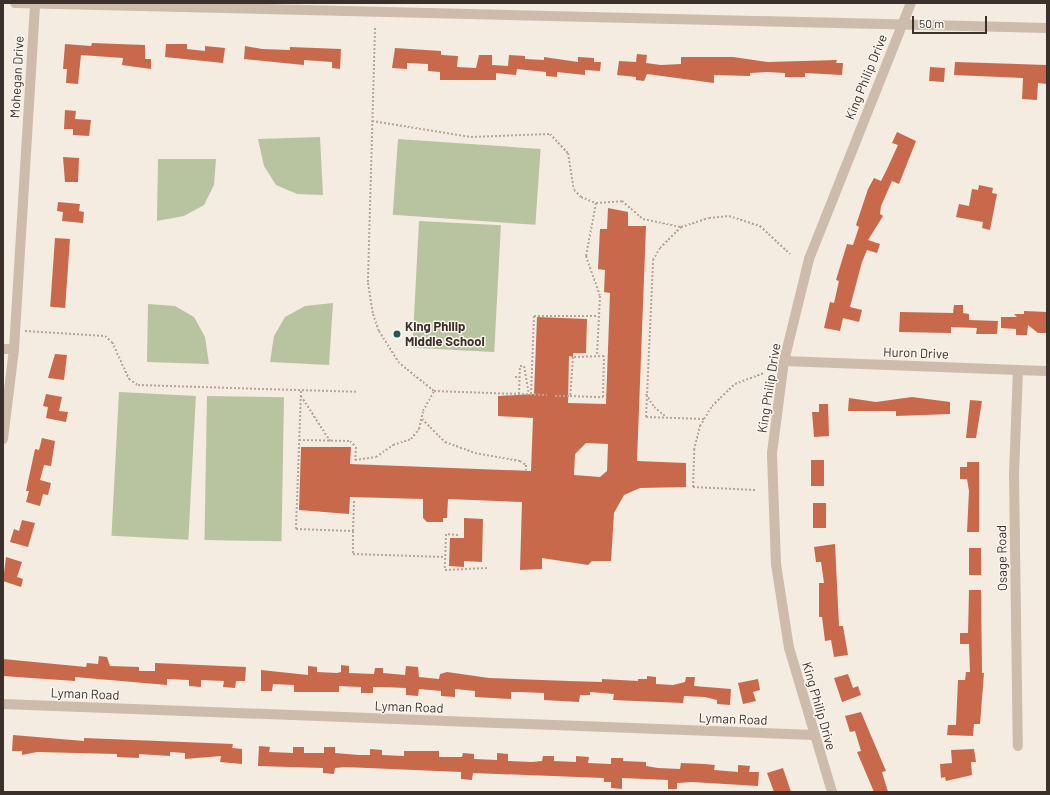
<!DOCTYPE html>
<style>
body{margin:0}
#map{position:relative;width:1050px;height:795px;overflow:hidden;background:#f4ebe1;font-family:Barlow,sans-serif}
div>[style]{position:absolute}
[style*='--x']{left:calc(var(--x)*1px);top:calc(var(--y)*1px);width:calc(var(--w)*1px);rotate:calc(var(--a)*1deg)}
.green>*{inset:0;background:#b8c4a0;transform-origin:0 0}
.building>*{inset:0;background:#c8694b;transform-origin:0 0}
.path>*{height:2px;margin-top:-1px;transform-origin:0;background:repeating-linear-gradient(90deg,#b9a596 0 2px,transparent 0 4px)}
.minor>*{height:10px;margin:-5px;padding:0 5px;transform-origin:5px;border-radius:5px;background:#cdbbac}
.dots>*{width:11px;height:11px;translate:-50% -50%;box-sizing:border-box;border:2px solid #fbf5ee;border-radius:50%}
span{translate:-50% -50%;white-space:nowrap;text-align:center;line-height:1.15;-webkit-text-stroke:3px #fbf5ee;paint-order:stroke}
.street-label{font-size:13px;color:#3b302b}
.poi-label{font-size:13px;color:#3b302b;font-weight:700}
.left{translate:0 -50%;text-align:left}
.frame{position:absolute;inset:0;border:4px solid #3b302b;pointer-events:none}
.scale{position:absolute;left:912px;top:16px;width:75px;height:18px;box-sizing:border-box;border:2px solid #3b302b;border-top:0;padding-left:5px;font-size:12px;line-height:14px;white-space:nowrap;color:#3b302b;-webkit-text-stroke:3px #fbf5ee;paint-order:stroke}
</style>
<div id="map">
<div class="green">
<i style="clip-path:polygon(320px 137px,323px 195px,297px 194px,276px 185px,264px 166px,258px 139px)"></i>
<i style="left:398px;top:139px;width:143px;height:76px;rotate:4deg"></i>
<i style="clip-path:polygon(158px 159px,216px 159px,214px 185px,204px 205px,184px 216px,157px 221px)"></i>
<i style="left:419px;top:221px;width:82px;height:127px;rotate:3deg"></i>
<i style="clip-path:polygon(333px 303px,329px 365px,270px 362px,274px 336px,285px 317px,305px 306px)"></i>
<i style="clip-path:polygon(148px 304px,175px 306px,194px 317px,205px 337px,209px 364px,147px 362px)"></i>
<i style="left:119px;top:392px;width:77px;height:144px;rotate:3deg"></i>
<i style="left:207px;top:396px;width:77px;height:144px;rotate:1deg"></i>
</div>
<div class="building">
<i style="clip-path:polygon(92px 43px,145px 45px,145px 59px,151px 59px,151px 69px,122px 65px,123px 58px,81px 55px,78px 84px,66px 83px,67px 69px,63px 69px,65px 44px,91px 46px)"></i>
<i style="clip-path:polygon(166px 44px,187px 44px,187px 49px,205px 51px,205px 46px,225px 48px,223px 63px,165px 57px)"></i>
<i style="clip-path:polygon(245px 46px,262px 49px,290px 50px,290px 47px,341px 49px,340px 69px,332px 68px,332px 62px,304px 60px,304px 65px,244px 59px)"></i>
<i style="clip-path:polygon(395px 48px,441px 51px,441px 55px,458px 56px,457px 67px,476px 68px,479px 55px,492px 55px,492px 65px,508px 66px,509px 55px,525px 56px,525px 59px,544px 60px,544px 57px,578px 62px,578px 57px,594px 58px,594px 62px,601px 62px,600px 71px,585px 70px,585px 75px,557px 72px,557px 77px,546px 76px,546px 72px,517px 69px,516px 75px,496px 73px,496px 80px,440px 80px,440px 72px,428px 71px,428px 64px,407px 63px,407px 69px,392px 68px)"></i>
<i style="clip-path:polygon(637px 54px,647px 55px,646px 63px,661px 65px,681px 64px,681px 57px,733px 57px,768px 62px,837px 60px,836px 63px,843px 63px,842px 75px,805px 73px,805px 77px,785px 77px,785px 73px,767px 72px,750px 73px,750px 76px,714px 75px,714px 83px,647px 74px,644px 81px,636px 80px,636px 77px,617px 75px,619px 61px,636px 62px)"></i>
<i style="clip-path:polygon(955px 62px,1047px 65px,1047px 84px,1038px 83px,1037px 100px,1022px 99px,1023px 78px,954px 75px)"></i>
<i style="left:930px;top:67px;width:15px;height:14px;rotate:4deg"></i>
<i style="clip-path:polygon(65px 110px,76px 111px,75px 119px,91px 120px,89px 136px,73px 135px,73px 129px,64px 129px)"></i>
<i style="clip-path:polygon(897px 132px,916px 141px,899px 184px,892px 181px,881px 206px,880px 214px,883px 216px,868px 240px,880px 244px,877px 253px,867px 250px,862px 262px,850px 307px,862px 310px,859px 322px,843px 318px,840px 331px,824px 328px,830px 302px,834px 303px,839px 281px,836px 280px,847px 244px,853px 245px,859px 227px,856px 225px,868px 189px,874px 178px,881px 181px,887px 169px,898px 145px,892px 143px)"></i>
<i style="clip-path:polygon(63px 157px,79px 158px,78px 182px,65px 182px)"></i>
<i style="clip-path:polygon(979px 185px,993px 188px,992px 193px,997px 194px,990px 230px,982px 228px,983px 222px,956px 217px,959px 204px,969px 206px,972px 189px,978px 190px)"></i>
<i style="clip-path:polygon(58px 202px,80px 204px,79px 211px,84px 212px,83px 223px,62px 221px,63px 212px,57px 211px)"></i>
<i style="clip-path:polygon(evenodd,608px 208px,628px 212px,628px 226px,646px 226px,637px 461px,686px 463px,686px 487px,640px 488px,624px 495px,614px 513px,611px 561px,592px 561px,588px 565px,542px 558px,542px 569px,520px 570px,522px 502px,448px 499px,447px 518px,443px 518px,443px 522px,427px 522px,423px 518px,423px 499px,350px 497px,349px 514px,299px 510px,301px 447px,351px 447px,350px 464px,531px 471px,533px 418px,498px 416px,498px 396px,534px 394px,537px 317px,587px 319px,586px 353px,573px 353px,573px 357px,569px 356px,568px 403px,606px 404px,610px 293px,604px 292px,605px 270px,598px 269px,600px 229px,607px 229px,608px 208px,586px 443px,608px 444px,607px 471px,600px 477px,574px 475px,575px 454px,586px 443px)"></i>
<i style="left:55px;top:238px;width:15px;height:69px;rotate:4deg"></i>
<i style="clip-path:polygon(954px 305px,963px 305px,963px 313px,969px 314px,969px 320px,998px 321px,997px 334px,976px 334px,977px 328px,951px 327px,951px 333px,899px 332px,900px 312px,953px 313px)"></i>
<i style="clip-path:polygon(1024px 311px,1047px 312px,1047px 333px,1038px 333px,1028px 325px,1027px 335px,1016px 335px,1016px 329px,1001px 328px,1001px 317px,1017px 317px,1014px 314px,1024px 314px)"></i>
<i style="clip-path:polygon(55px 354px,67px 355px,64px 380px,48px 378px)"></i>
<i style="clip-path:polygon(46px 394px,62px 397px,59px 411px,68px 412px,66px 422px,46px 418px,48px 407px,43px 406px)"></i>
<i style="clip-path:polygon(912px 397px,950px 402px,950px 414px,896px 416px,896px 411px,848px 411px,849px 398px,876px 402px)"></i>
<i style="clip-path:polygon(970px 400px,982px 401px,976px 438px,966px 438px)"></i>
<i style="clip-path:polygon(819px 404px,828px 404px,829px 436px,814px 437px,812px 412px,819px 412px)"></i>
<i style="clip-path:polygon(42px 438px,55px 441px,51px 466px,44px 465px,40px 480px,51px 483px,48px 495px,43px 494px,40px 506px,26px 502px,29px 491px,26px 491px,35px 449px,39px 450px)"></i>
<i style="left:811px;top:460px;width:13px;height:26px"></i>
<i style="clip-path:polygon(967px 462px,979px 462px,979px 532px,967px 532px,969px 491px,967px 479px,960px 479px,960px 467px,967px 467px)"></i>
<i style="left:813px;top:503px;width:13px;height:25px"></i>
<i style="clip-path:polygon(464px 518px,483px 519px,482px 562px,464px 561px,464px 567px,449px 566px,450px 538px,464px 538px)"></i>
<i style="clip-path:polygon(22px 520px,35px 523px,28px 547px,10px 542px,14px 529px,19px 531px)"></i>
<i style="clip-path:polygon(835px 544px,839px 626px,843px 626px,848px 655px,834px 657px,831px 640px,825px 641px,822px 617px,819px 617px,819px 583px,824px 583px,821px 562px,816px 562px,814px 547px)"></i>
<i style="left:969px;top:548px;width:12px;height:27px"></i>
<i style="clip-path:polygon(6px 557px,22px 562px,17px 577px,23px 579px,21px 587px,3px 581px)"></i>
<i style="clip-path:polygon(969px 590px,981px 590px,982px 673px,984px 673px,980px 724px,974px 724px,973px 736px,947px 735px,948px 725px,956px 725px,958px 680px,965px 680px,966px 672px,970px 672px,969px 644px,960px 644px,960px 633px,968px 633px)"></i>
<i style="clip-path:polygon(99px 656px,107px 657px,110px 666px,139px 667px,139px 671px,155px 671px,155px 663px,246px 667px,245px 681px,236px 681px,235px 688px,223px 687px,224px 681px,201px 680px,201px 687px,189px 686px,189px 680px,167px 679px,167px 685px,75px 677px,75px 681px,3px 676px,3px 659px,86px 667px,87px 663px,98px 664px)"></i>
<i style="clip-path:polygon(341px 665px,349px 666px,349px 673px,374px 674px,375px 668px,383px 668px,383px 673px,405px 675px,406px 666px,418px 667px,419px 677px,439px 679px,440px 674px,447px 672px,489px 678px,569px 681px,602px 682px,602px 679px,638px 681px,638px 679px,647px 679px,647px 676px,656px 677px,656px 684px,673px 685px,685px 682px,686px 677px,695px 677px,694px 686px,731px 689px,730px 705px,717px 704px,717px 700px,705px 697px,684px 696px,683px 703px,613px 700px,614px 694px,590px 692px,590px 695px,580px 695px,579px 702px,544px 700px,544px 693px,520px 692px,511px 692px,511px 699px,475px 697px,475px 691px,455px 689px,455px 697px,441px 696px,441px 691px,419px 689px,418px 696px,406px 695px,406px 688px,383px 687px,373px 687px,373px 693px,361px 693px,361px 687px,339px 686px,339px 692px,294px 692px,294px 685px,273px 684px,272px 691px,261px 691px,261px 670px,308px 675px,308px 666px,317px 667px,317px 672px,337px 673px,341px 672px)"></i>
<i style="clip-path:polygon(848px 674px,853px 688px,858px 686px,861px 695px,842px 702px,834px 678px)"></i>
<i style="clip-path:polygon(758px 679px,760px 690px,753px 692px,756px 701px,743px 704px,738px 683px)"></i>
<i style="clip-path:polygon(861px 712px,886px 771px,882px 772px,888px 792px,874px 792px,857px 752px,861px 751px,855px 731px,850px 732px,845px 716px)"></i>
<i style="clip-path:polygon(13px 735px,84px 741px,84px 738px,233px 744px,232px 748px,242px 749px,242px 764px,220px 762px,221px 756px,185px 759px,185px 753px,170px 752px,170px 756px,139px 754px,139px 758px,117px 757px,117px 754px,37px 752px,22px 755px,22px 751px,12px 751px)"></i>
<i style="clip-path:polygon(259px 746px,270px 747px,269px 752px,293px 753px,293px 747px,304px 747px,304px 753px,324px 753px,324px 747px,335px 747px,335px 753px,359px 755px,370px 755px,370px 749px,382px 750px,382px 755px,404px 756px,404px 751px,439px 751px,439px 757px,462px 757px,463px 753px,474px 754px,474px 759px,497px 760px,497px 753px,508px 754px,508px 761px,532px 762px,542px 761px,543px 756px,554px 756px,554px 761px,576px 762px,576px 756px,589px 757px,588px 763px,611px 764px,611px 758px,623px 758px,623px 761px,646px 762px,646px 766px,658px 768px,680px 769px,681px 763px,704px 764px,715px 765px,714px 770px,738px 772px,738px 765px,750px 766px,749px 772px,759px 772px,758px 786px,692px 782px,677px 783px,677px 789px,668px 789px,668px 780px,622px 778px,622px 789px,611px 788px,611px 782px,604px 782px,604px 778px,473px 773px,472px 780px,461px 779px,461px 772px,345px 767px,335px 768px,334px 774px,323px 773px,323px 768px,258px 766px)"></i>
<i style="clip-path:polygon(974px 749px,976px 762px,971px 762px,972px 775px,946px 781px,945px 777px,941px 778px,940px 764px,952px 763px,951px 750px)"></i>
<i style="clip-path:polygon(783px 768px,791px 792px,774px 792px,767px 773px)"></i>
</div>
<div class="path">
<i style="--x:375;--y:28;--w:255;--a:91.6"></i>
<i style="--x:368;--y:283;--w:31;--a:81"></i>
<i style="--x:373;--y:314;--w:18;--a:71"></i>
<i style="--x:379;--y:331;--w:36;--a:58"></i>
<i style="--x:398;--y:362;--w:46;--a:38.9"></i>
<i style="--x:434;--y:391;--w:113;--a:2"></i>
<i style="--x:372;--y:121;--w:100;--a:9.2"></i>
<i style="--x:471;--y:137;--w:79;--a:-2.2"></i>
<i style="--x:550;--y:134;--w:26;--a:47"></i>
<i style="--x:568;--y:153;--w:37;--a:81"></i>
<i style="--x:574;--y:190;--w:10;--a:45"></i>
<i style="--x:581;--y:197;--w:16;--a:22"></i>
<i style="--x:596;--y:203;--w:26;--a:-4"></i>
<i style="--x:622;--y:201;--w:28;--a:41"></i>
<i style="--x:643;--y:219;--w:39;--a:12"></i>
<i style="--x:596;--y:203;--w:54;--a:100.7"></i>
<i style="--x:586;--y:256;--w:42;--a:70.7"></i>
<i style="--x:600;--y:296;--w:60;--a:92.9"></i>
<i style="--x:25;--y:331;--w:80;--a:3.6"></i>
<i style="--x:105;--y:336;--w:9;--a:41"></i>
<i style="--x:112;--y:342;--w:41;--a:65.3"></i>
<i style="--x:129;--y:379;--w:11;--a:34"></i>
<i style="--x:138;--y:385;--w:218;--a:1.8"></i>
<i style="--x:515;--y:377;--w:5;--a:0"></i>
<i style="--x:301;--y:391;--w:138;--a:92.1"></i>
<i style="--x:296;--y:529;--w:57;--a:2"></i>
<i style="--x:353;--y:531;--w:23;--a:90"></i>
<i style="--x:353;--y:554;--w:92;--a:1.9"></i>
<i style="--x:519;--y:394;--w:28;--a:-88"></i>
<i style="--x:520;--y:366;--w:4;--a:0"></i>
<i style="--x:524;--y:366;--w:27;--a:80"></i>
<i style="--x:531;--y:394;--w:78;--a:-87.8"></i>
<i style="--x:534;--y:316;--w:64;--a:0"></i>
<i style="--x:646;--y:394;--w:15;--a:58"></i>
<i style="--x:654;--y:407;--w:14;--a:39"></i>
<i style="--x:301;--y:396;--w:54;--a:57.2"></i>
<i style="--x:555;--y:396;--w:15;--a:0"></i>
<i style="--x:570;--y:396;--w:33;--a:2"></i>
<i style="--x:603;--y:397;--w:41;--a:-88.6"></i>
<i style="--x:604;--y:356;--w:31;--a:178"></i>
<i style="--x:573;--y:357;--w:39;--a:94"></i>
<i style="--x:422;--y:419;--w:33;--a:45"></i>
<i style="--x:445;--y:442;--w:32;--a:20"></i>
<i style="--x:475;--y:453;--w:46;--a:10.1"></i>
<i style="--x:520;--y:461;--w:7;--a:34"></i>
<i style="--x:526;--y:465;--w:5;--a:90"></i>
<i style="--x:704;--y:419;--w:58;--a:-178"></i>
<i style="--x:646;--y:417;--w:157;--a:-87.4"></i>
<i style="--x:653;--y:260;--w:14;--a:-60"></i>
<i style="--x:660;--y:248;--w:30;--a:-45"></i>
<i style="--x:681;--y:227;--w:29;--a:-18"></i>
<i style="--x:709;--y:218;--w:20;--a:-6"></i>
<i style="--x:729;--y:216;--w:33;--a:18"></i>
<i style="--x:760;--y:226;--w:41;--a:43"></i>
<i style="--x:299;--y:440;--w:51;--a:1.1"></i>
<i style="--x:350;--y:441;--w:8;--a:45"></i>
<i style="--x:356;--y:447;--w:13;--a:94"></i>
<i style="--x:355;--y:460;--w:21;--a:-8"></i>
<i style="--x:376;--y:457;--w:21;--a:-35"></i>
<i style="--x:393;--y:445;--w:19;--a:-18"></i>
<i style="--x:411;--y:439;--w:13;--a:-51"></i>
<i style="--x:419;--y:429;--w:18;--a:-77"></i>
<i style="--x:423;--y:411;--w:23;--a:-61"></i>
<i style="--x:755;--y:490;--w:62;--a:-177.2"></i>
<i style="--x:693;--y:487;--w:37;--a:-88"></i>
<i style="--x:694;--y:450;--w:25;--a:-76"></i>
<i style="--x:700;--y:426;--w:23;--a:-59"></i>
<i style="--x:712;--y:406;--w:32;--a:-44"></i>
<i style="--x:735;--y:384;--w:30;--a:-21"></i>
<i style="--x:353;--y:531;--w:32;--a:-88"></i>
<i style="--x:458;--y:535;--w:12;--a:-175"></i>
<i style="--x:446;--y:534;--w:36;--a:92"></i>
<i style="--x:445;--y:570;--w:42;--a:-2.7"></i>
</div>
<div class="minor">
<i style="--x:15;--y:3;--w:1032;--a:1.39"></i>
<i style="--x:3;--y:349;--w:11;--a:0"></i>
<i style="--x:784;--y:361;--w:263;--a:2.2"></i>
<i style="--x:1018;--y:370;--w:104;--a:92.2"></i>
<i style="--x:1014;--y:474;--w:272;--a:89.2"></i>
<i style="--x:3;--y:439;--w:91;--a:-83"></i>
<i style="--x:14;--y:349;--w:347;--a:-86.5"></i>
<i style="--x:3;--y:704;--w:812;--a:2.19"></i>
<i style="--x:832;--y:792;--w:150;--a:-106.6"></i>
<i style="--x:789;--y:648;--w:85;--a:-98.8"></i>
<i style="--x:776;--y:564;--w:111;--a:-92.1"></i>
<i style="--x:772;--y:453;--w:93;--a:-82.6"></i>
<i style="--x:784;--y:361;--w:105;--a:-76.2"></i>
<i style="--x:809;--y:259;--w:276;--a:-68.3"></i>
</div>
<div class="dots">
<i style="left:397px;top:334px;background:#1f5a5e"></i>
</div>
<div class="street-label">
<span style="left:17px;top:77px;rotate:-87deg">Mohegan Drive</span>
<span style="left:866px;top:77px;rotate:-68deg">King Philip Drive</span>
<span style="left:916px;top:353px;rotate:2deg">Huron Drive</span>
<span style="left:769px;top:388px;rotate:-81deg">King Philip Drive</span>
<span style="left:1002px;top:558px;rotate:-91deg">Osage Road</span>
<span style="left:85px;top:694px;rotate:2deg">Lyman Road</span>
<span style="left:819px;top:706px;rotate:74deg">King Philip Drive</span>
<span style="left:409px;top:707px;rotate:2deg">Lyman Road</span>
<span style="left:733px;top:719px;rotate:2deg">Lyman Road</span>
</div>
<div class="poi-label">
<span class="left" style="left:405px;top:334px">King Philip<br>Middle School</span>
</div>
<div class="frame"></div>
<div class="scale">50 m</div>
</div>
